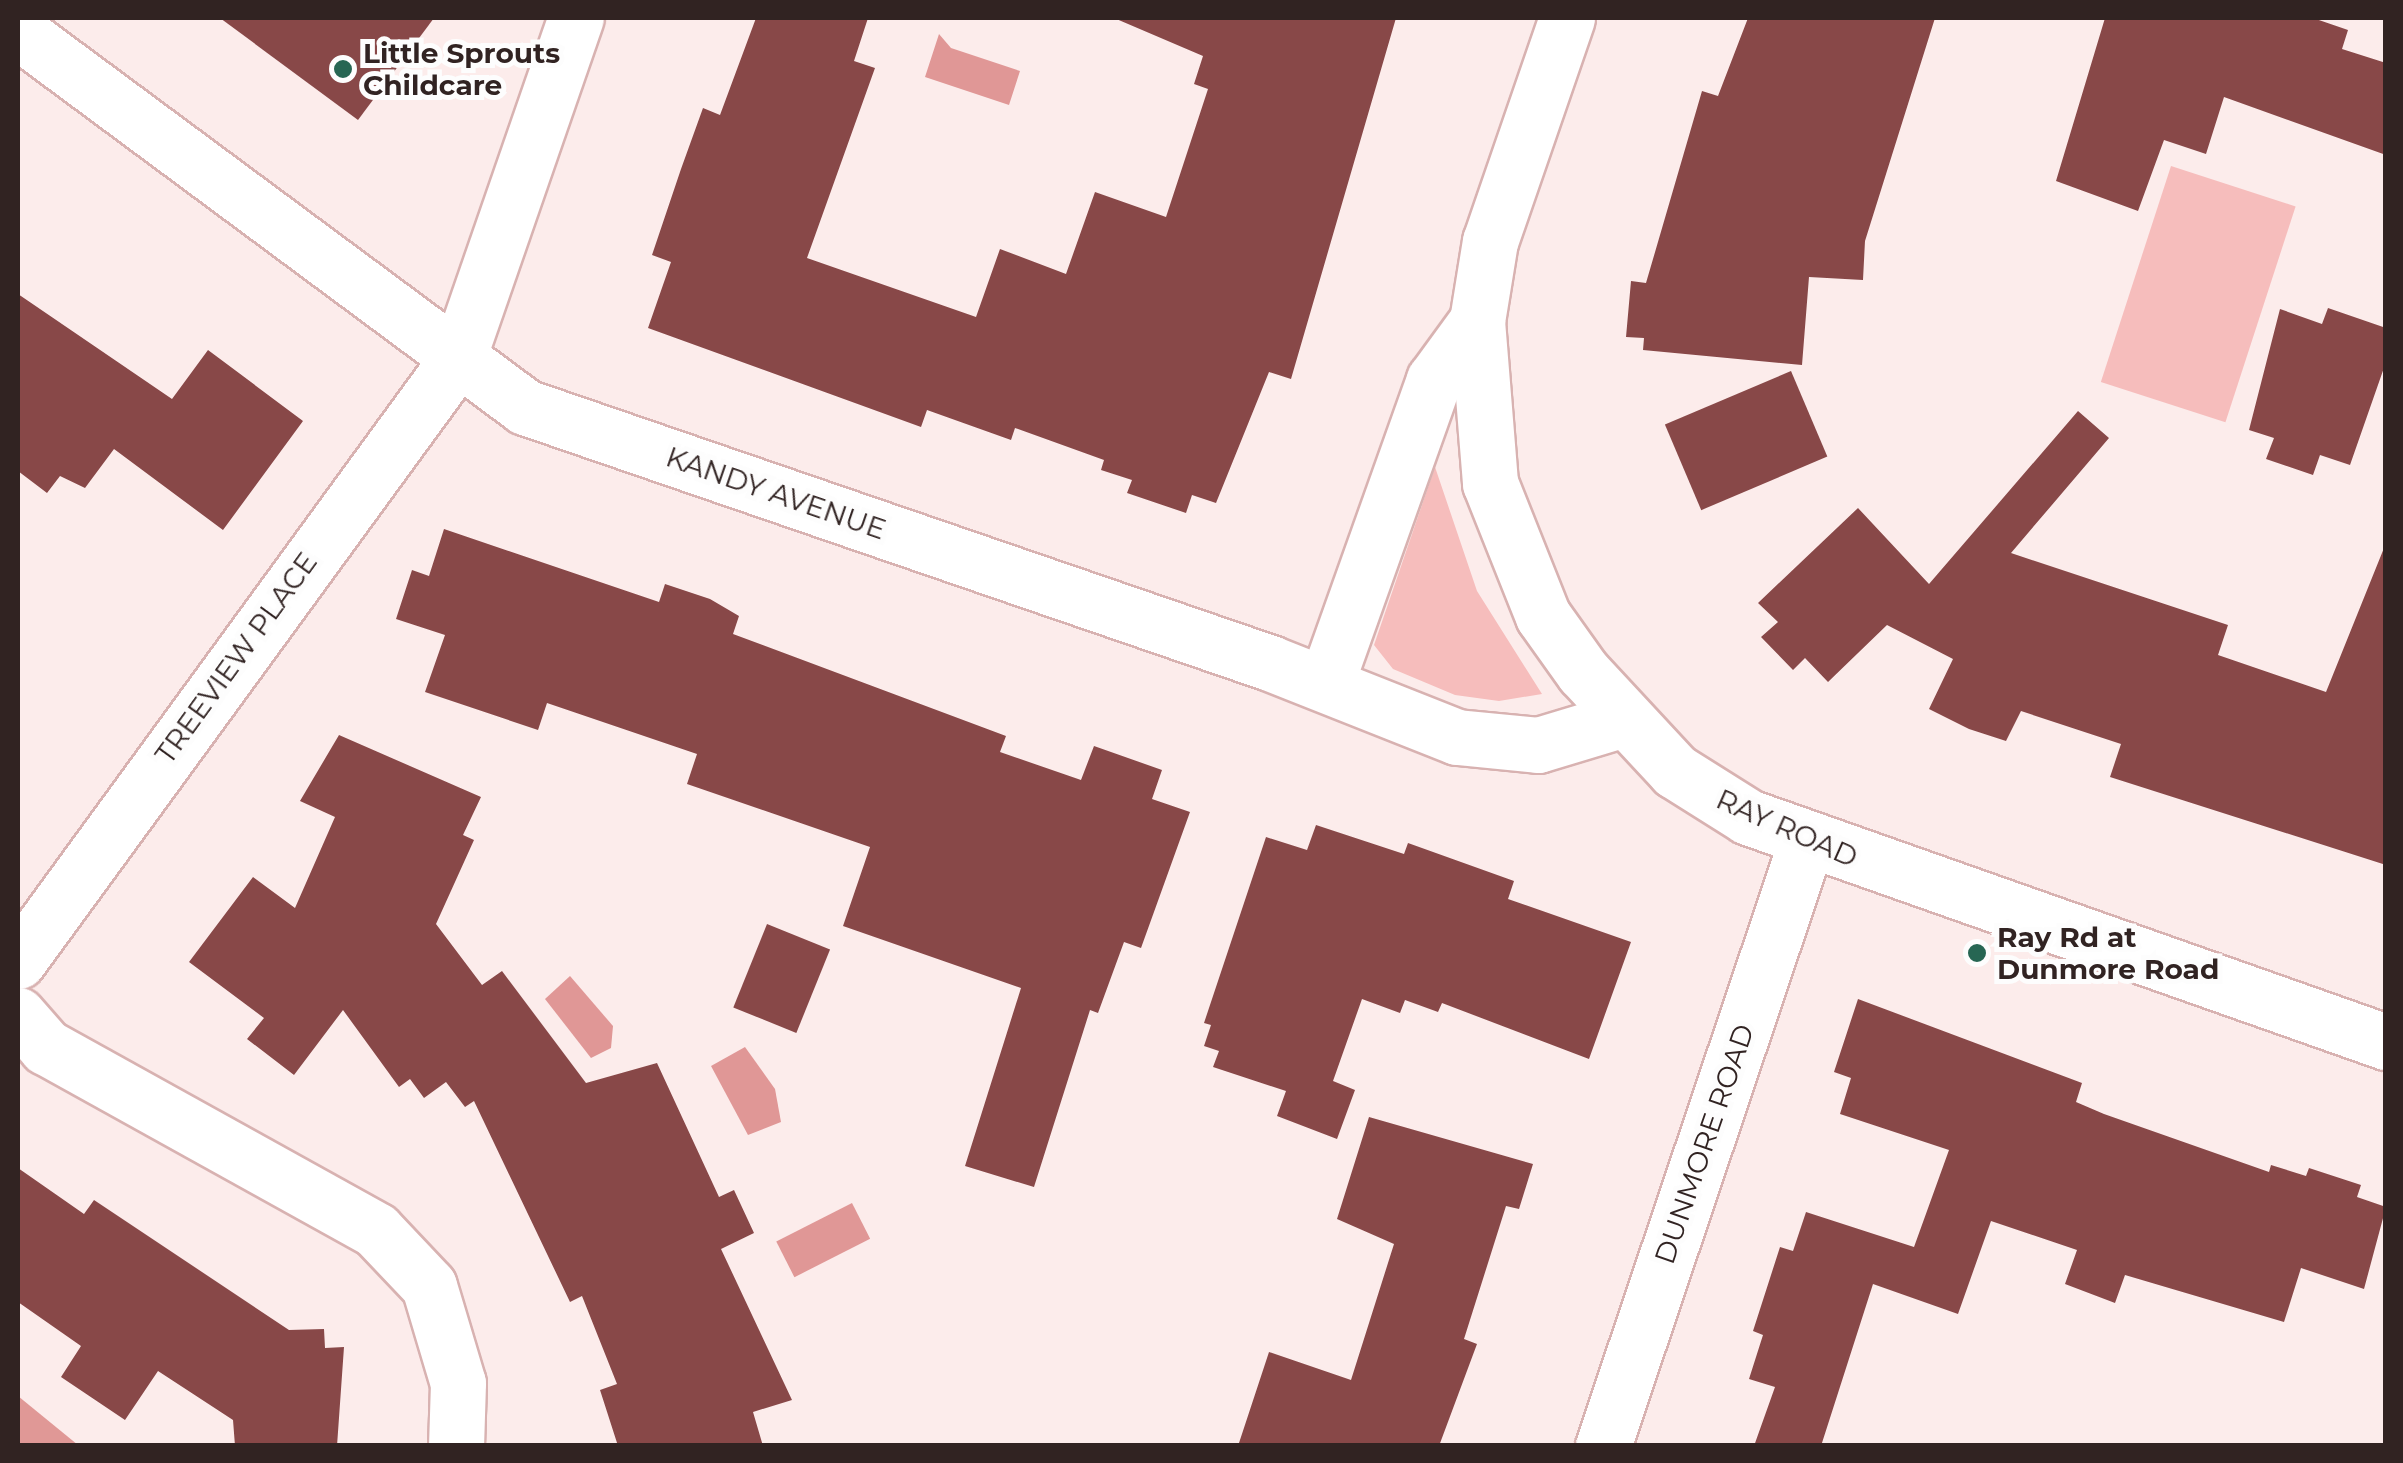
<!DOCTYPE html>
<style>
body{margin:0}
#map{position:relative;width:2403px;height:1463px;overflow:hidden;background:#fceceb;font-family:Montserrat,sans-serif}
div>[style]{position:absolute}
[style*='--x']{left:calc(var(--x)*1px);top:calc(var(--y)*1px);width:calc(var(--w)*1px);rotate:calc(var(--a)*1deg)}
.green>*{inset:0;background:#f6bdbc;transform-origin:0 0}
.forest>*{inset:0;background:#e09896}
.water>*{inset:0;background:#e09796;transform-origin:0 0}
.building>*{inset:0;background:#884848;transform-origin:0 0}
.roads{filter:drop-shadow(2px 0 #d8b2b1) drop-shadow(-2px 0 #d8b2b1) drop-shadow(0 2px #d8b2b1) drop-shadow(0 -2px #d8b2b1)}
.street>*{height:55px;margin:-27.5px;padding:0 27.5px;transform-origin:27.5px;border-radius:27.5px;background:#fff}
.secondary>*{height:55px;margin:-27.5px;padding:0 27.5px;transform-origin:27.5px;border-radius:27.5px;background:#fff}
.dots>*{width:28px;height:28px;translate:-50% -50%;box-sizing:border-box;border:5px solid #fdfdfd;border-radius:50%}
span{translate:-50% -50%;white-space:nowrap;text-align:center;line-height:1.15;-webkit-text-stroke:10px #fdfdfd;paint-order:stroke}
.poi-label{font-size:28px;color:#312322;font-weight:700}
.left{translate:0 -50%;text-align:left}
.street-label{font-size:28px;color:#312322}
.frame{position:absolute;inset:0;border:20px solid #312322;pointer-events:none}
</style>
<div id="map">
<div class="green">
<i style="left:2171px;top:166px;width:131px;height:227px;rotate:18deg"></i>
<i style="clip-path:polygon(1435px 467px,1477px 591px,1542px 694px,1499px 701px,1455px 695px,1393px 669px,1374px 645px)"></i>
</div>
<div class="forest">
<i style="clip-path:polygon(18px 1396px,78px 1445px,18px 1445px)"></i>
</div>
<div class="water">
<i style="clip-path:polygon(939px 34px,951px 48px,1020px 71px,1009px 105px,925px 77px)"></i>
<i style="clip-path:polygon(570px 976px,613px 1026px,611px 1048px,591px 1058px,545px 999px)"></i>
<i style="clip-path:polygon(745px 1047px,775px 1089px,781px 1122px,748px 1135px,711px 1066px)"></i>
<i style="left:852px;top:1203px;width:40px;height:85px;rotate:63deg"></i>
</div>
<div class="building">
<i style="clip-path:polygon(220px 18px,434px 18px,358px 120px)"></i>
<i style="clip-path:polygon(756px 18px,868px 18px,854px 61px,875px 68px,807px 258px,976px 317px,1000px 249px,1066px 274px,1095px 192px,1166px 217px,1208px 89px,1194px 84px,1203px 56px,1114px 18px,1396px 18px,1291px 379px,1269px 372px,1216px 503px,1192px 495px,1186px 513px,1127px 493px,1132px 480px,1101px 470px,1104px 460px,1015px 428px,1011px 440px,927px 410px,921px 427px,648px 328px,671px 262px,652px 255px,681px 169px,703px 108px,720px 115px)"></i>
<i style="clip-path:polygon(1748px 18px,1935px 18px,1865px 241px,1863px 280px,1809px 277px,1802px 365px,1643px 350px,1644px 338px,1626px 337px,1631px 281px,1646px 283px,1702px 91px,1718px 96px)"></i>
<i style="clip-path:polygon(2105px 18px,2313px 18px,2348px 30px,2342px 49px,2386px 63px,2386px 155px,2224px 97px,2206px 154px,2164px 140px,2138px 211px,2056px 181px)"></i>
<i style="clip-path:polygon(18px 294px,172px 399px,208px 350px,303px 421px,223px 530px,114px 449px,85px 488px,60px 476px,47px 493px,18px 471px)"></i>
<i style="clip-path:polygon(2328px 308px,2386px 328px,2386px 362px,2350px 465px,2320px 455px,2313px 475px,2266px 459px,2274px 438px,2249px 430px,2280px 309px,2322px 324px)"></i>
<i style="left:1791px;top:371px;width:93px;height:137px;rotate:67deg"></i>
<i style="clip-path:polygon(2078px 411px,2109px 438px,2011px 553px,2228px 625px,2218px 655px,2326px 692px,2386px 543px,2386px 865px,2110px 777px,2121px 744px,2021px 711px,2006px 741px,1969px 729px,1929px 709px,1953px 659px,1887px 625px,1828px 682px,1805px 658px,1793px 670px,1761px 637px,1778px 622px,1758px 603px,1858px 508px,1929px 584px)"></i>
<i style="clip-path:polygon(444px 529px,659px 602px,665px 584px,710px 599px,739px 616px,733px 634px,1006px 736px,1000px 752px,1081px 780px,1094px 746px,1162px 770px,1152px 799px,1190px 812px,1141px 948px,1124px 942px,1098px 1013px,1090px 1010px,1034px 1187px,965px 1166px,1021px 988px,843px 926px,870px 847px,687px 784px,697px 754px,547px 703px,538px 730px,425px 692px,445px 635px,396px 619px,412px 570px,429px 576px)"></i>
<i style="clip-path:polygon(339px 735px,481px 797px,463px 835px,474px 840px,436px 924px,482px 985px,502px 971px,586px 1083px,657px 1063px,719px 1197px,734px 1190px,754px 1233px,721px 1249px,792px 1400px,753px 1412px,763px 1446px,618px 1446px,600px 1390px,617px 1384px,582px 1296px,570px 1302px,474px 1101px,465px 1107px,446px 1082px,424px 1098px,410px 1079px,399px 1087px,343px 1010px,294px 1075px,247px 1039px,264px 1018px,189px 962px,253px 877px,295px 908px,335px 817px,300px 801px)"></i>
<i style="clip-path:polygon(1316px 825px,1404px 854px,1408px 843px,1514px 881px,1508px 899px,1631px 942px,1589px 1059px,1442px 1003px,1438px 1012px,1405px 1000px,1400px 1013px,1362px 999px,1333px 1081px,1355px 1090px,1337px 1139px,1277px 1116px,1286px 1091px,1213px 1067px,1219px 1051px,1204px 1046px,1211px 1025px,1204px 1023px,1266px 837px,1307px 850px)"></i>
<i style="left:767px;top:924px;width:68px;height:90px;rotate:22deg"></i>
<i style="clip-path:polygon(1858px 999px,2082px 1083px,2076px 1102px,2104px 1114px,2269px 1172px,2271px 1165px,2306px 1176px,2309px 1168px,2361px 1185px,2357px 1197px,2386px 1207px,2364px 1289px,2301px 1268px,2284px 1322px,2125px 1275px,2115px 1303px,2065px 1284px,2077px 1250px,1991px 1221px,1958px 1314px,1873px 1284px,1821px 1446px,1754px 1446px,1775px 1387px,1749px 1379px,1763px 1335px,1753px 1331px,1780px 1247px,1793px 1251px,1806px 1212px,1914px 1247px,1949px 1150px,1840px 1114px,1851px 1078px,1834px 1072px)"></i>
<i style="clip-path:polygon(1369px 1117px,1533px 1164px,1519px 1209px,1506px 1206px,1464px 1339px,1477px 1344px,1439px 1446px,1238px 1446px,1269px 1352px,1351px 1380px,1394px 1244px,1337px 1219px)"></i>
<i style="clip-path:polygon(18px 1168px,84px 1214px,94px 1200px,289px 1330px,324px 1329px,325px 1348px,344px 1347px,337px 1446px,235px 1446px,233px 1420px,158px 1371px,125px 1420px,61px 1377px,81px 1346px,18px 1302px)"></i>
</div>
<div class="roads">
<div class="street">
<i style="--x:18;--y:31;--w:631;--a:36.56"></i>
<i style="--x:525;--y:407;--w:788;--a:18.96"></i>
<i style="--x:1270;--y:663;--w:201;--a:21.6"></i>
<i style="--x:1457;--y:737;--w:81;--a:5.6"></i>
<i style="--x:1538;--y:745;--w:90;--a:-16.8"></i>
<i style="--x:1326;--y:683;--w:322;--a:-70.4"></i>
<i style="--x:1434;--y:380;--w:73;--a:-53.9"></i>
<i style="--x:18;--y:961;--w:746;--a:-53.88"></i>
<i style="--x:458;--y:358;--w:360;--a:-70.9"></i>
<i style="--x:18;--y:1015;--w:43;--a:48.8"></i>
<i style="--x:46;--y:1047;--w:377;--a:29"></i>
<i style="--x:376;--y:1230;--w:77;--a:46.6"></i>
<i style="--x:429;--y:1286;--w:101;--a:73.4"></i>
<i style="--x:458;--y:1383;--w:63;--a:91.8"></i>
<i style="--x:1603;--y:1446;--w:636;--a:-71.39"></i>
</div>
<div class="secondary">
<i style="--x:1567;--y:18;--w:236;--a:109"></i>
<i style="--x:1490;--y:241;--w:81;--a:99.2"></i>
<i style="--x:1477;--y:321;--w:163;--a:85.4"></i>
<i style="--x:1490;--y:483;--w:143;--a:68.3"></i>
<i style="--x:1543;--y:616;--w:69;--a:54.5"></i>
<i style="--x:1583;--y:672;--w:135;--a:47.1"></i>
<i style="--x:1675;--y:771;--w:86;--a:32.2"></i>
<i style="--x:1748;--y:817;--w:677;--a:19.43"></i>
</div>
</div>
<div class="dots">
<i style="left:343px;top:69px;background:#276653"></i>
<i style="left:1977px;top:953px;background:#276653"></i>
</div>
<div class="poi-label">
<span class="left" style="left:363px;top:69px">Little Sprouts<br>Childcare</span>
<span class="left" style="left:1997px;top:953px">Ray Rd at<br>Dunmore Road</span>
</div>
<div class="street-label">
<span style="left:776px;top:493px;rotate:19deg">KANDY AVENUE</span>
<span style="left:236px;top:658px;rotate:-54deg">TREEVIEW PLACE</span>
<span style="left:1787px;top:828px;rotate:24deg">RAY ROAD</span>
<span style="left:1704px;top:1144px;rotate:-71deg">DUNMORE ROAD</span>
</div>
<div class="frame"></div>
</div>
